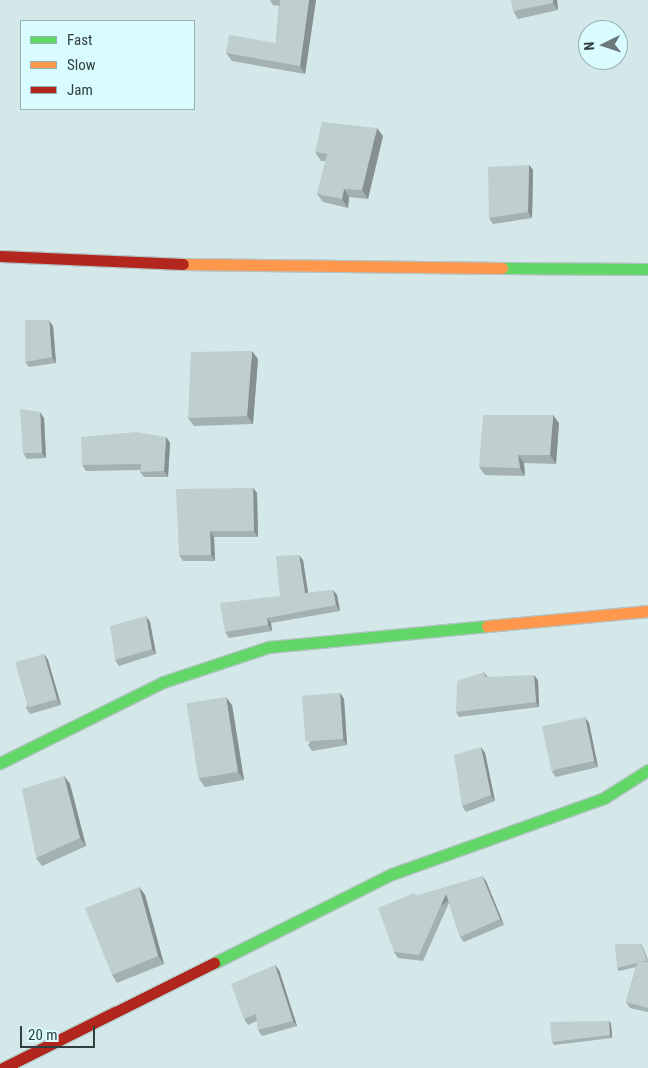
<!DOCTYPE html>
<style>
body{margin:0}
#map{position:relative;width:648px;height:1068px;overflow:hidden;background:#d4e7e9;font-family:"Roboto Condensed",sans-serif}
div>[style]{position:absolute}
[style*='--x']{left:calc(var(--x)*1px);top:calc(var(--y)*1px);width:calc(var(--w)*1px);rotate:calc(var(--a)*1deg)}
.roads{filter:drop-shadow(1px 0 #b4c3c4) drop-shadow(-1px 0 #b4c3c4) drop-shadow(0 1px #b4c3c4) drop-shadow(0 -1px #b4c3c4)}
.fast>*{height:11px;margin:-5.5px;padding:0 5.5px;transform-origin:5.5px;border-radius:5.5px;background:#63d668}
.slow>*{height:11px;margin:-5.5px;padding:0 5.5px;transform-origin:5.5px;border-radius:5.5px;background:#ff974d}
.jam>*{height:11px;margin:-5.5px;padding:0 5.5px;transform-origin:5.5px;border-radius:5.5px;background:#b3261e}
.wall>*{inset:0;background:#a4b1b2}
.shaded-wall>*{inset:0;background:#869091;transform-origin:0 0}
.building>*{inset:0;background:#bfcecf;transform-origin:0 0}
span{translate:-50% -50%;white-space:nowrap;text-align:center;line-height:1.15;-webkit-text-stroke:4px #d9fcff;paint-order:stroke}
.legend{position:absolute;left:20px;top:20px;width:175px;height:90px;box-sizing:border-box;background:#d9fcff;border:1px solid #96b0b3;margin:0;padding:6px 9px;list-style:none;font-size:15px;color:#313f40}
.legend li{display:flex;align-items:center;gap:10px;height:25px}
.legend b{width:25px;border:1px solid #96b0b3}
.north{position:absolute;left:578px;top:20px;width:50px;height:50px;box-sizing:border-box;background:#d9fcff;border:1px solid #96b0b3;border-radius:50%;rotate:266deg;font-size:14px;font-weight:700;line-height:20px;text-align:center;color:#313f40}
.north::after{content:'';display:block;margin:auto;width:18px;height:22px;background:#6a7a7b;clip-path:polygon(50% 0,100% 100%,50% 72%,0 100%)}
.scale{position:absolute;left:20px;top:1026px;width:75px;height:22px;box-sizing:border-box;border:2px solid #313f40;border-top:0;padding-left:6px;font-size:15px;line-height:18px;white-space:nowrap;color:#313f40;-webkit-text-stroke:4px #d9fcff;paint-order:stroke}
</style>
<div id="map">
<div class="roads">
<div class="fast">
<i style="--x:502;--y:268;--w:146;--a:0.4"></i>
<i style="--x:0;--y:763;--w:182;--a:-26.4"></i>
<i style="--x:163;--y:682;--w:112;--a:-18.3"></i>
<i style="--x:269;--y:647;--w:219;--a:-5.5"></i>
<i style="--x:214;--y:963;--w:199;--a:-26.6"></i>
<i style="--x:392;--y:874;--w:225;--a:-19.7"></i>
<i style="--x:604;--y:798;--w:52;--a:-32.5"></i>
</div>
<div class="slow">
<i style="--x:183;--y:264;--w:319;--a:0.7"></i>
<i style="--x:487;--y:626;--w:162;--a:-5.3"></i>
</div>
<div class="jam">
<i style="--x:0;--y:256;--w:183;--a:2.5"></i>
<i style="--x:3;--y:1068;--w:236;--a:-26.5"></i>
</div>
</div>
<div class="wall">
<i style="clip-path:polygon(270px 0,316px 0,305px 74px,232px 61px,226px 53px,276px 43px,279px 6px,273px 5px)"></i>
<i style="clip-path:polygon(557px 0,558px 10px,518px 19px,513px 11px)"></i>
<i style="clip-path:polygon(383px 136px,368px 199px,349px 197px,348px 208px,323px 202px,317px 194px,326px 161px,321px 161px,315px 152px)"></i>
<i style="clip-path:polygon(529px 165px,533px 170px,532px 218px,493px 224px,489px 218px)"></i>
<i style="clip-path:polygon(53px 326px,56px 363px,29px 367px,25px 362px)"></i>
<i style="clip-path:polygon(258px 359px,253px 424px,194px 426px,188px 418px)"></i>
<i style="clip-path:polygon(44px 418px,46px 458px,27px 459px,23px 453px)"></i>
<i style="clip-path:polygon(559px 423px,556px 464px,524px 463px,525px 476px,485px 475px,479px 467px)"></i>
<i style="clip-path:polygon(166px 437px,170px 443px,168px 477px,144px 477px,140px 472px,140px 470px,86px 471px,82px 465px)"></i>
<i style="clip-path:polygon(253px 488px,257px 493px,258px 537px,214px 537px,215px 561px,183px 561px,179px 555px)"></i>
<i style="clip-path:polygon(303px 560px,308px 593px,333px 590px,337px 595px,340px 611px,271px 623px,272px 631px,229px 638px,225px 632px,280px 596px)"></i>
<i style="clip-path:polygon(150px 622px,156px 654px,119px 666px,115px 660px)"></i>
<i style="clip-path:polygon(44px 654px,48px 660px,61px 705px,30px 714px,26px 708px)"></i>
<i style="clip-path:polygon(484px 672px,488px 677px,538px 680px,539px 707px,459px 717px,456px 712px)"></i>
<i style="clip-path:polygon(340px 693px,344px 699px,347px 745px,312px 751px,308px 745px)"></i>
<i style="clip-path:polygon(232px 705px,244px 780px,205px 787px,199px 779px)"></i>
<i style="clip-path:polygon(589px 723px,598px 767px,556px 777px,552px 772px)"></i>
<i style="clip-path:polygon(481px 747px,485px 753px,495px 801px,466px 812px,462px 806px)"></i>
<i style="clip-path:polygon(64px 776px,70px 784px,86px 846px,42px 866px,36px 858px)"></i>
<i style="clip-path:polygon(486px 881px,504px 925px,464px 942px,460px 937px,449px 903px,423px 961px,398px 958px,394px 952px,414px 893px,416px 896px)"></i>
<i style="clip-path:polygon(139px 887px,145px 895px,164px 964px,117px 983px,112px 975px)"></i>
<i style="clip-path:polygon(641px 944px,643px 947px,648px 960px,648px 1012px,630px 1008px,626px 1002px,636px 967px,619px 971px,617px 968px)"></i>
<i style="clip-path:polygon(275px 965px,279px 970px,297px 1026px,262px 1036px,258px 1030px,257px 1021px,248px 1025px,244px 1019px)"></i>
<i style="clip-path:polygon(609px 1021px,611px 1024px,612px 1038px,554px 1045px,552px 1042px)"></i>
</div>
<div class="shaded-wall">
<i style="clip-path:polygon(309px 0,316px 0,305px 74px,300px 66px)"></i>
<i style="clip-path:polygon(553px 0,557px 0,558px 10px,553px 3px)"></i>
<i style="clip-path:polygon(377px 128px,383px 136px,368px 199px,362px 190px)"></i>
<i style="clip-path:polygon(529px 165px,533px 170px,532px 218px,528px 212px)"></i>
<i style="clip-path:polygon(344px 189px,349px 197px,348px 208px,342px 199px)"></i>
<i style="clip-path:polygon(49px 320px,53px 326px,56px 363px,52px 357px)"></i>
<i style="clip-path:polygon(252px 351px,258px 359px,253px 424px,247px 416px)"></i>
<i style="clip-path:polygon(40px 412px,44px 418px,46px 458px,42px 453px)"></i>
<i style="clip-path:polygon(553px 415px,559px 423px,556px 464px,550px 455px)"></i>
<i style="clip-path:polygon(166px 437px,170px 443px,168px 477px,164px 471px)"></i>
<i style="clip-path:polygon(518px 455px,524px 463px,525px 476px,520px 468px)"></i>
<i style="clip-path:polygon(253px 488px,257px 493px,258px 537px,254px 531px)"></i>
<i style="clip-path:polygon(210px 531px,214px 537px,215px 561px,211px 555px)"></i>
<i style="clip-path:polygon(299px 555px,303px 560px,309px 599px,305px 593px)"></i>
<i style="clip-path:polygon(333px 590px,337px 595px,340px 611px,336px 605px)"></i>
<i style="clip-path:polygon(146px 616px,150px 622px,156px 654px,152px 649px)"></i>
<i style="clip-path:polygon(267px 618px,271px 623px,272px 631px,268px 625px)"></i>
<i style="clip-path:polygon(44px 654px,48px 660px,61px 705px,57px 699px)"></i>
<i style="clip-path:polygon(534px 675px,538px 680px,539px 707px,536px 702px)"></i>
<i style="clip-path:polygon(340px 693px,344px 699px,347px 745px,343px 739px)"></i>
<i style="clip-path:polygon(226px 697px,232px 705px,244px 780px,238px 772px)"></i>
<i style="clip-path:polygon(585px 717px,589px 723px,598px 767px,594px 761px)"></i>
<i style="clip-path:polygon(481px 747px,485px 753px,495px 801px,491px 795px)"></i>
<i style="clip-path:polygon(64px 776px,70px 784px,86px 846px,80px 838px)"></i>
<i style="clip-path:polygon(482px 876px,486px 881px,504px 925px,500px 919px)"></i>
<i style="clip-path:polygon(139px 887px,145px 895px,164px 964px,158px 956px)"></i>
<i style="left:446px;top:894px;width:7px;height:67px;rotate:56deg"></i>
<i style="clip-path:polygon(275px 965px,279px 970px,297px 1026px,293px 1021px)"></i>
<i style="clip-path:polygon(609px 1021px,611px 1024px,612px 1038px,610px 1035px)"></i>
</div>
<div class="building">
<i style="clip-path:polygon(280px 0,309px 0,300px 66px,226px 53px,229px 35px,276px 43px)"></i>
<i style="clip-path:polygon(511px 0,553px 0,553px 3px,513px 11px)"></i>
<i style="clip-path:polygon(322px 122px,377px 128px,362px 190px,344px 189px,342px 199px,317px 194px,327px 154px,315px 152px)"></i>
<i style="clip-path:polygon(529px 165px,528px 212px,489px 218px,488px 167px)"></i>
<i style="clip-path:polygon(25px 320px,49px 320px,52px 357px,25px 362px)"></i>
<i style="clip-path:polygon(252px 351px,247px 416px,188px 418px,191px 352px)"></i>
<i style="clip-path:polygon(20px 409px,40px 412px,42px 453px,23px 453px)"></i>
<i style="clip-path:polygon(483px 415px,553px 415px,550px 455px,518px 455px,520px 468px,479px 467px)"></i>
<i style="clip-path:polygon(136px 432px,166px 437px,164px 471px,140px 472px,141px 464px,82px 465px,81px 437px)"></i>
<i style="clip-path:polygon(253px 488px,254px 531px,210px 531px,211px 555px,179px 555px,176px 489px)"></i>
<i style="clip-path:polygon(299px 555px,305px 593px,333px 590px,336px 605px,267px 618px,268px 625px,225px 632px,220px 603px,280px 596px,276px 556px)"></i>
<i style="clip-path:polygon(146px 616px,152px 649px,115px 660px,110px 626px)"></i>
<i style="left:44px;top:654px;width:47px;height:30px;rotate:74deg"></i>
<i style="clip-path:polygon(484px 672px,485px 677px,534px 675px,536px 702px,456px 712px,457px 681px)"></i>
<i style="left:340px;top:693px;width:46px;height:38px;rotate:86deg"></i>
<i style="left:226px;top:697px;width:76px;height:40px;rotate:81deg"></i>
<i style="left:585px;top:717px;width:45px;height:44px;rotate:78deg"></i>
<i style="clip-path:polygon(481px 747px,491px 795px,462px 806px,454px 755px)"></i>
<i style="clip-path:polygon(64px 776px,80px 838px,36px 858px,22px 789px)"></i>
<i style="clip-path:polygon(482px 876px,500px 919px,460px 937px,446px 894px,419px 955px,394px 952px,378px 908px,414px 893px,415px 896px)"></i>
<i style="clip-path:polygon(139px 887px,158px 956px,112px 975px,85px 908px)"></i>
<i style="clip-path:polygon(615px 944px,641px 944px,647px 961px,638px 961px,637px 963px,617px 968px)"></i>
<i style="clip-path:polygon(638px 961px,648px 962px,648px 1008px,626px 1002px)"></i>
<i style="clip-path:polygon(275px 965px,293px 1021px,258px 1030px,256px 1014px,244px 1019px,231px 984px)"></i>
<i style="clip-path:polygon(609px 1021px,610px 1035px,552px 1042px,550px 1022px)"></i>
</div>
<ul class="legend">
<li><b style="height:6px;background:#63d668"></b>Fast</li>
<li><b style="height:6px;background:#ff974d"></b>Slow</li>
<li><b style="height:6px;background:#b3261e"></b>Jam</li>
</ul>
<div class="north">N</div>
<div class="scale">20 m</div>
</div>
